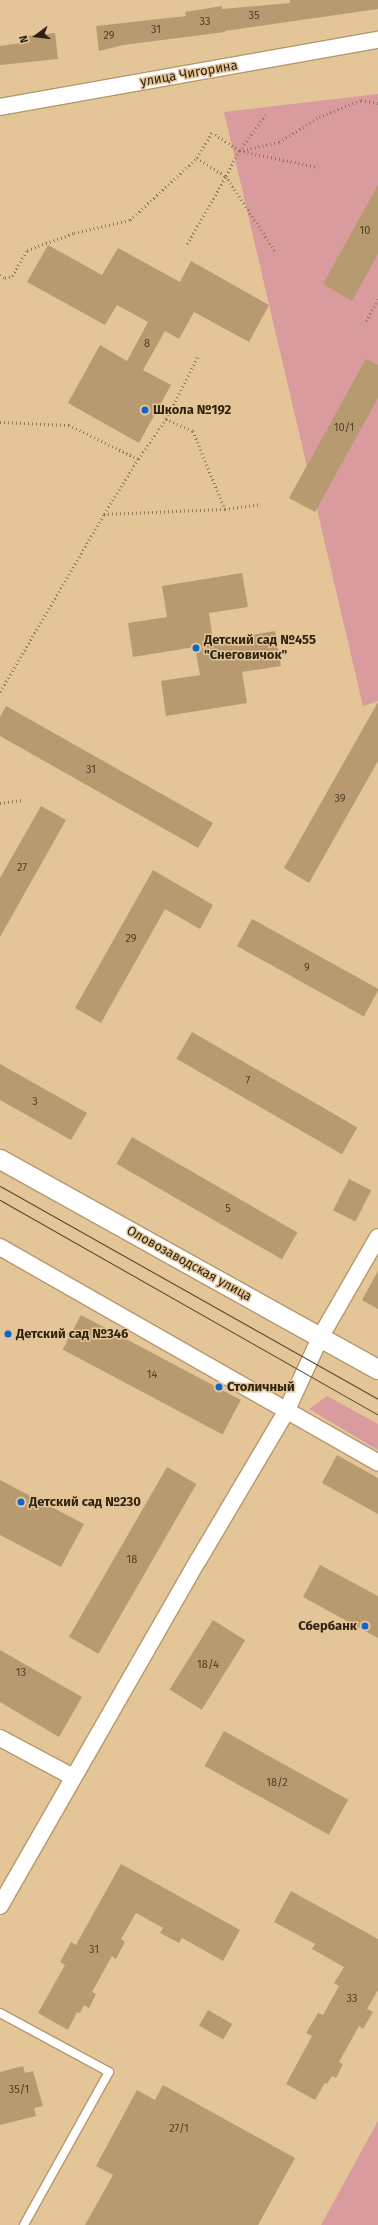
<!DOCTYPE html>
<meta charset="utf-8">
<style>
body{margin:0}
#map{position:relative;width:378px;height:2225px;overflow:hidden;background:#e3c598;font-family:"Fira Sans",sans-serif}
div>[style]{position:absolute}
[style*='--x']{left:calc(var(--x)*1px);top:calc(var(--y)*1px);width:calc(var(--w)*1px);rotate:calc(var(--a)*1deg)}
.green>*{inset:0;background:#d99b9d}
.building>*{inset:0;background:#b79a6f;transform-origin:0 0}
.path>*{height:2.5px;margin-top:-1.25px;transform-origin:0;background:repeating-linear-gradient(90deg,#907a5a 0 1px,transparent 0 4px)}
.roads{filter:drop-shadow(1px 0 #b6986d) drop-shadow(-1px 0 #b6986d) drop-shadow(0 1px #b6986d) drop-shadow(0 -1px #b6986d)}
.service>*{height:8px;margin:-4px;padding:0 4px;transform-origin:4px;border-radius:4px;background:#fff}
.minor>*{height:16px;margin:-8px;padding:0 8px;transform-origin:8px;border-radius:8px;background:#fff}
.tertiary>*{height:19px;margin:-9.5px;padding:0 9.5px;transform-origin:9.5px;border-radius:9.5px;background:#fff}
.tram>*{height:1px;margin:-0.5px;padding:0 0.5px;transform-origin:0.5px;border-radius:0.5px;background:#584830}
.dots>*{width:11px;height:11px;translate:-50% -50%;box-sizing:border-box;border:2px solid #e3c598;border-radius:50%}
span{translate:-50% -50%;white-space:nowrap;text-align:center;line-height:1.15;-webkit-text-stroke:3px #e3c598;paint-order:stroke}
.number-label{font-size:11px;color:#504028}
.number-label span{-webkit-text-stroke-width:0}
.street-label{font-size:13px;color:#2e2211}
.poi-label{font-size:13px;color:#2e2211;font-weight:700}
.left{translate:0 -50%;text-align:left}
.right{translate:-100% -50%;text-align:right}
.north{position:absolute;left:16px;top:16px;width:40px;height:40px;-webkit-text-stroke:3px #e3c598;paint-order:stroke;rotate:255deg;font-size:11px;font-weight:700;line-height:16px;text-align:center;color:#2e2211}
.north::after{content:'';display:block;margin:auto;width:14px;height:18px;background:#2e2211;clip-path:polygon(50% 0,100% 100%,50% 72%,0 100%)}
</style>
<div id="map">
<div class="green">
<i style="clip-path:polygon(378px 94px,378px 701px,363px 706px,224px 112px)"></i>
<i style="clip-path:polygon(327px 1396px,378px 1424px,378px 1450px,309px 1409px)"></i>
<i style="clip-path:polygon(378px 2121px,378px 2225px,321px 2225px)"></i>
</div>
<div class="building">
<i style="clip-path:polygon(290px 0,378px 0,378px 9px,225px 31px,225px 32px,123px 45px,99px 51px,96px 26px,186px 16px,185px 12px,222px 6px,222px 9px,290px 3px)"></i>
<i style="clip-path:polygon(55px 33px,58px 59px,0 65px,0 46px,29px 42px,28px 36px)"></i>
<i style="clip-path:polygon(378px 185px,378px 254px,352px 301px,323px 284px)"></i>
<i style="clip-path:polygon(48px 245px,102px 275px,118px 248px,180px 282px,191px 261px,269px 305px,249px 342px,194px 312px,179px 339px,165px 331px,143px 370px,171px 385px,139px 443px,68px 403px,100px 345px,127px 361px,148px 322px,117px 305px,105px 325px,27px 282px)"></i>
<i style="clip-path:polygon(366px 359px,378px 365px,378px 398px,315px 512px,289px 498px)"></i>
<i style="clip-path:polygon(242px 573px,248px 607px,209px 613px,213px 641px,275px 631px,281px 666px,242px 672px,247px 703px,166px 716px,161px 681px,200px 675px,195px 647px,133px 657px,128px 623px,167px 617px,162px 586px)"></i>
<i style="clip-path:polygon(378px 702px,378px 761px,309px 883px,284px 868px)"></i>
<i style="clip-path:polygon(6px 706px,213px 823px,198px 848px,0 736px,0 717px)"></i>
<i style="clip-path:polygon(41px 806px,66px 820px,0 937px,0 878px)"></i>
<i style="clip-path:polygon(153px 870px,213px 905px,200px 929px,165px 909px,101px 1023px,75px 1008px)"></i>
<i style="left:252px;top:919px;width:145px;height:31px;rotate:29deg"></i>
<i style="left:192px;top:1032px;width:191px;height:31px;rotate:30deg"></i>
<i style="clip-path:polygon(0 1064px,87px 1113px,71px 1140px,0 1100px)"></i>
<i style="left:132px;top:1137px;width:191px;height:31px;rotate:30deg"></i>
<i style="left:349px;top:1179px;width:25px;height:35px;rotate:27deg"></i>
<i style="clip-path:polygon(378px 1271px,378px 1309px,362px 1300px)"></i>
<i style="left:81px;top:1315px;width:181px;height:39px;rotate:28deg"></i>
<i style="clip-path:polygon(337px 1455px,378px 1478px,378px 1514px,322px 1483px)"></i>
<i style="left:167px;top:1467px;width:34px;height:196px;rotate:30deg"></i>
<i style="clip-path:polygon(0 1480px,84px 1524px,61px 1567px,0 1535px)"></i>
<i style="clip-path:polygon(320px 1565px,378px 1596px,378px 1638px,303px 1597px)"></i>
<i style="left:213px;top:1620px;width:38px;height:82px;rotate:32deg"></i>
<i style="clip-path:polygon(0 1650px,82px 1697px,59px 1737px,0 1702px)"></i>
<i style="left:224px;top:1731px;width:142px;height:40px;rotate:29deg"></i>
<i style="clip-path:polygon(121px 1864px,240px 1930px,223px 1961px,182px 1938px,179px 1943px,160px 1933px,163px 1928px,136px 1913px,121px 1939px,125px 1942px,116px 1959px,112px 1956px,92px 1992px,96px 1994px,89px 2008px,84px 2005px,80px 2013px,77px 2012px,68px 2030px,38px 2013px,65px 1965px,60px 1962px,71px 1942px,76px 1945px)"></i>
<i style="clip-path:polygon(291px 1891px,378px 1939px,378px 1990px,367px 2009px,373px 2012px,363px 2029px,359px 2026px,339px 2062px,343px 2064px,336px 2078px,332px 2076px,327px 2084px,325px 2083px,315px 2100px,286px 2084px,312px 2036px,306px 2033px,318px 2013px,323px 2015px,339px 1986px,334px 1983px,344px 1967px,312px 1949px,315px 1944px,274px 1922px)"></i>
<i style="left:208px;top:2010px;width:28px;height:18px;rotate:30deg"></i>
<i style="clip-path:polygon(23px 2066px,25px 2073px,33px 2071px,43px 2106px,34px 2108px,36px 2116px,0 2125px,0 2072px)"></i>
<i style="clip-path:polygon(163px 2085px,295px 2158px,258px 2225px,85px 2225px,113px 2175px,96px 2166px,137px 2090px,155px 2100px)"></i>
</div>
<div class="path">
<i style="--x:239;--y:151;--w:32;--a:-146"></i>
<i style="--x:212;--y:133;--w:29;--a:121"></i>
<i style="--x:197;--y:158;--w:34;--a:32"></i>
<i style="--x:226;--y:176;--w:28;--a:-63"></i>
<i style="--x:239;--y:151;--w:46;--a:-53.9"></i>
<i style="--x:315;--y:167;--w:78;--a:-168.1"></i>
<i style="--x:239;--y:151;--w:41;--a:-12.7"></i>
<i style="--x:279;--y:142;--w:47;--a:-32"></i>
<i style="--x:319;--y:117;--w:45;--a:-22"></i>
<i style="--x:361;--y:100;--w:17;--a:10"></i>
<i style="--x:187;--y:244;--w:78;--a:-60.2"></i>
<i style="--x:226;--y:176;--w:90;--a:56.8"></i>
<i style="--x:0;--y:275;--w:6;--a:31"></i>
<i style="--x:5;--y:278;--w:7;--a:-16"></i>
<i style="--x:12;--y:276;--w:30;--a:-60"></i>
<i style="--x:27;--y:250;--w:50;--a:-19.9"></i>
<i style="--x:74;--y:233;--w:57;--a:-13.1"></i>
<i style="--x:130;--y:220;--w:91;--a:-42.8"></i>
<i style="--x:366;--y:321;--w:25;--a:-61"></i>
<i style="--x:166;--y:419;--w:30;--a:24"></i>
<i style="--x:193;--y:431;--w:84;--a:67.7"></i>
<i style="--x:0;--y:422;--w:69;--a:2.5"></i>
<i style="--x:69;--y:425;--w:77;--a:26.2"></i>
<i style="--x:138;--y:459;--w:49;--a:-55"></i>
<i style="--x:166;--y:419;--w:71;--a:-63.1"></i>
<i style="--x:104;--y:514;--w:65;--a:-58.3"></i>
<i style="--x:0;--y:692;--w:206;--a:-59.7"></i>
<i style="--x:104;--y:514;--w:121;--a:-2.4"></i>
<i style="--x:225;--y:509;--w:34;--a:-8"></i>
<i style="--x:0;--y:803;--w:22;--a:-8"></i>
</div>
<div class="roads">
<div class="service">
<i style="--x:0;--y:2013;--w:124;--a:28.4"></i>
<i style="--x:109;--y:2072;--w:175;--a:119.1"></i>
</div>
<div class="minor">
<i style="--x:0;--y:107;--w:384;--a:-10.1"></i>
<i style="--x:0;--y:1247;--w:435;--a:29.7"></i>
<i style="--x:0;--y:1738;--w:83;--a:28.1"></i>
<i style="--x:0;--y:1906;--w:400;--a:-60.2"></i>
<i style="--x:199;--y:1559;--w:171;--a:-59.4"></i>
<i style="--x:286;--y:1412;--w:84;--a:-65.3"></i>
<i style="--x:321;--y:1336;--w:114;--a:-60.1"></i>
</div>
<div class="tertiary">
<i style="--x:0;--y:1159;--w:432;--a:29.1"></i>
</div>
</div>
<div class="tram">
<i style="--x:0;--y:1186;--w:434;--a:29.4"></i>
<i style="--x:0;--y:1200;--w:435;--a:29.6"></i>
</div>
<div class="dots">
<i style="left:145px;top:410px;background:#0d66d0"></i>
<i style="left:196px;top:648px;background:#0d66d0"></i>
<i style="left:8px;top:1334px;background:#0d66d0"></i>
<i style="left:219px;top:1387px;background:#0d66d0"></i>
<i style="left:21px;top:1502px;background:#0d66d0"></i>
<i style="left:365px;top:1626px;background:#0d66d0"></i>
</div>
<div class="number-label">
<span style="left:254px;top:16px">35</span>
<span style="left:205px;top:22px">33</span>
<span style="left:156px;top:30px">31</span>
<span style="left:109px;top:36px">29</span>
<span style="left:365px;top:231px">10</span>
<span style="left:147px;top:344px">8</span>
<span style="left:344px;top:428px">10/1</span>
<span style="left:91px;top:770px">31</span>
<span style="left:340px;top:799px">39</span>
<span style="left:22px;top:868px">27</span>
<span style="left:131px;top:939px">29</span>
<span style="left:307px;top:968px">9</span>
<span style="left:248px;top:1081px">7</span>
<span style="left:35px;top:1102px">3</span>
<span style="left:228px;top:1209px">5</span>
<span style="left:152px;top:1375px">14</span>
<span style="left:132px;top:1560px">18</span>
<span style="left:208px;top:1665px">18/4</span>
<span style="left:21px;top:1673px">13</span>
<span style="left:277px;top:1783px">18/2</span>
<span style="left:94px;top:1950px">31</span>
<span style="left:352px;top:1999px">33</span>
<span style="left:19px;top:2090px">35/1</span>
<span style="left:179px;top:2129px">27/1</span>
</div>
<div class="street-label">
<span style="left:189px;top:74px;rotate:-10deg">улица Чигорина</span>
<span style="left:189px;top:1264px;rotate:29deg">Оловозаводская улица</span>
</div>
<div class="poi-label">
<span class="left" style="left:153px;top:410px">Школа №192</span>
<span class="left" style="left:204px;top:648px">Детский сад №455<br>"Снеговичок"</span>
<span class="left" style="left:16px;top:1334px">Детский сад №346</span>
<span class="left" style="left:227px;top:1387px">Столичный</span>
<span class="left" style="left:29px;top:1502px">Детский сад №230</span>
<span class="right" style="left:357px;top:1626px">Сбербанк</span>
</div>
<div class="north">N</div>
</div>
